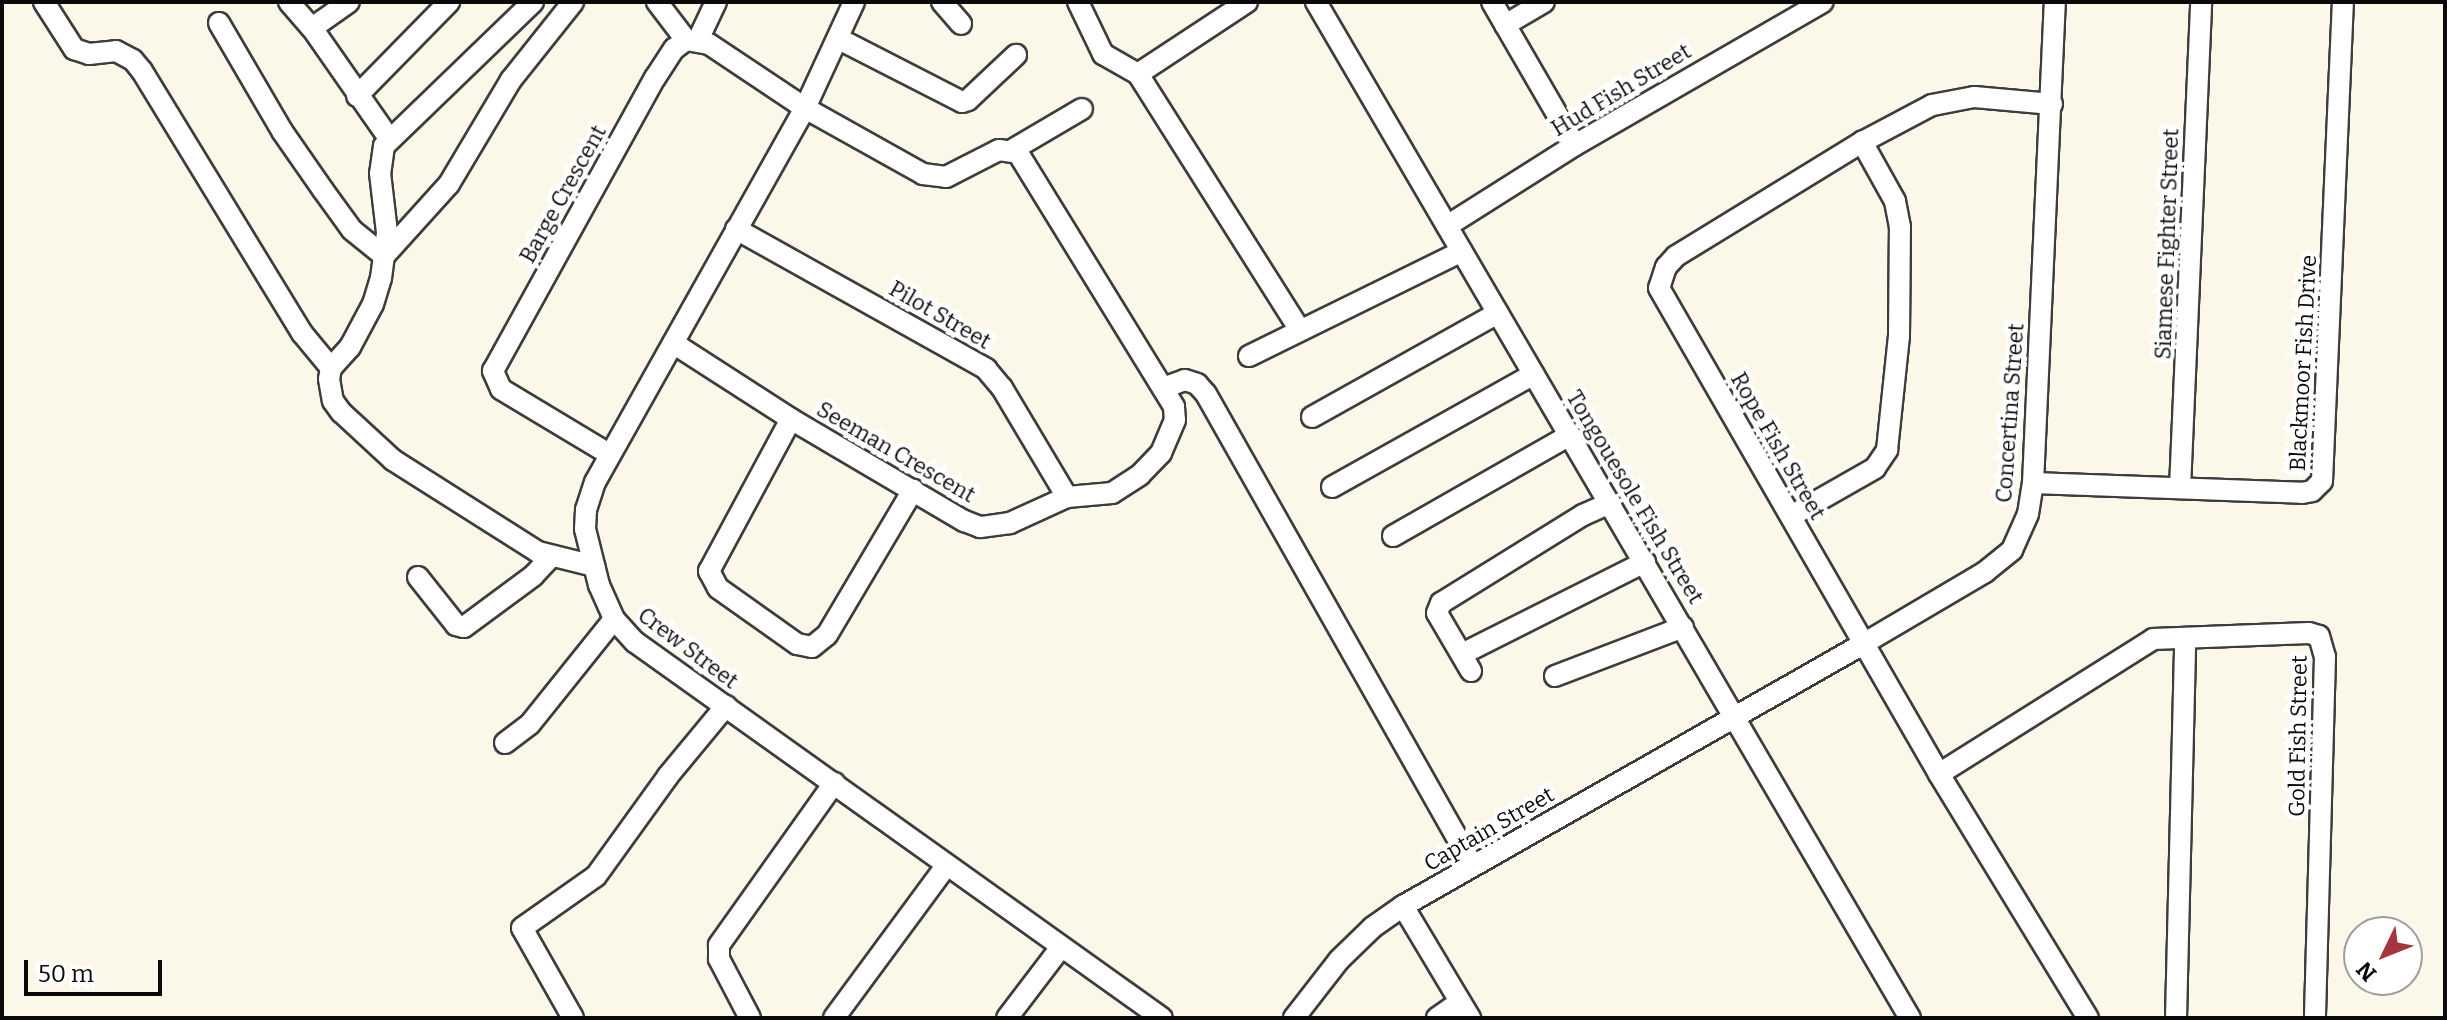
<!DOCTYPE html>
<style>
body{margin:0}
#map{position:relative;width:2447px;height:1020px;overflow:hidden;background:#fcf8e9;font-family:Bitter,serif}
div>[style]{position:absolute}
[style*='--x']{left:calc(var(--x)*1px);top:calc(var(--y)*1px);width:calc(var(--w)*1px);rotate:calc(var(--a)*1deg)}
.roads{filter:drop-shadow(2px 0 #3d3d3d) drop-shadow(-2px 0 #3d3d3d) drop-shadow(0 2px #3d3d3d) drop-shadow(0 -2px #3d3d3d)}
.street>*{height:20px;margin:-10px;padding:0 10px;transform-origin:10px;border-radius:10px;background:#fff}
span{translate:-50% -50%;white-space:nowrap;text-align:center;line-height:1.15;-webkit-text-stroke:8px #fff;paint-order:stroke}
.street-label{font-size:22px;color:#0a0a0a}
.frame{position:absolute;inset:0;border:4px solid #0a0a0a;pointer-events:none}
.north{position:absolute;left:2343px;top:916px;width:80px;height:80px;box-sizing:border-box;background:#fff;border:2px solid #9d9d9d;border-radius:50%;rotate:227deg;font-size:22px;font-weight:700;line-height:32px;text-align:center;color:#0a0a0a}
.north::after{content:'';display:block;margin:auto;width:28px;height:36px;background:#a8343e;clip-path:polygon(50% 0,100% 100%,50% 72%,0 100%)}
.scale{position:absolute;left:24px;top:960px;width:138px;height:36px;box-sizing:border-box;border:4px solid #0a0a0a;border-top:0;padding-left:10px;font-size:24px;line-height:28px;white-space:nowrap;color:#0a0a0a;-webkit-text-stroke:6px #fff;paint-order:stroke}
</style>
<div id="map">
<div class="roads">
<div class="street">
<i style="--x:44;--y:2;--w:56;--a:57.4"></i>
<i style="--x:74;--y:49;--w:16;--a:18"></i>
<i style="--x:89;--y:54;--w:27;--a:-6"></i>
<i style="--x:116;--y:51;--w:19;--a:28"></i>
<i style="--x:133;--y:60;--w:14;--a:51"></i>
<i style="--x:142;--y:71;--w:307;--a:58.6"></i>
<i style="--x:302;--y:333;--w:45;--a:50.4"></i>
<i style="--x:289;--y:2;--w:35;--a:49"></i>
<i style="--x:312;--y:28;--w:136;--a:55.1"></i>
<i style="--x:533;--y:2;--w:207;--a:136"></i>
<i style="--x:384;--y:146;--w:27;--a:98"></i>
<i style="--x:380;--y:173;--w:60;--a:83.3"></i>
<i style="--x:387;--y:233;--w:45;--a:97.6"></i>
<i style="--x:381;--y:278;--w:27;--a:107"></i>
<i style="--x:373;--y:304;--w:49;--a:118.1"></i>
<i style="--x:350;--y:347;--w:28;--a:132"></i>
<i style="--x:331;--y:368;--w:11;--a:100"></i>
<i style="--x:329;--y:379;--w:22;--a:80"></i>
<i style="--x:333;--y:401;--w:14;--a:54"></i>
<i style="--x:341;--y:412;--w:71;--a:42.7"></i>
<i style="--x:393;--y:460;--w:172;--a:32.4"></i>
<i style="--x:538;--y:552;--w:58;--a:14"></i>
<i style="--x:657;--y:2;--w:48;--a:52.7"></i>
<i style="--x:854;--y:2;--w:117;--a:114.8"></i>
<i style="--x:805;--y:108;--w:429;--a:119.3"></i>
<i style="--x:595;--y:482;--w:29;--a:108"></i>
<i style="--x:586;--y:510;--w:19;--a:93"></i>
<i style="--x:585;--y:529;--w:58;--a:76"></i>
<i style="--x:599;--y:585;--w:37;--a:66"></i>
<i style="--x:614;--y:619;--w:31;--a:48"></i>
<i style="--x:635;--y:642;--w:647;--a:35.51"></i>
<i style="--x:942;--y:2;--w:29;--a:49"></i>
<i style="--x:1078;--y:2;--w:58;--a:64.3"></i>
<i style="--x:1103;--y:54;--w:40;--a:29.7"></i>
<i style="--x:1247;--y:2;--w:131;--a:146.6"></i>
<i style="--x:1138;--y:74;--w:303;--a:57.7"></i>
<i style="--x:1316;--y:2;--w:1177;--a:59.69"></i>
<i style="--x:1492;--y:2;--w:165;--a:59.9"></i>
<i style="--x:219;--y:23;--w:125;--a:59.7"></i>
<i style="--x:282;--y:131;--w:72;--a:55.2"></i>
<i style="--x:323;--y:190;--w:49;--a:54.1"></i>
<i style="--x:352;--y:230;--w:41;--a:39.1"></i>
<i style="--x:1505;--y:25;--w:45;--a:-30.5"></i>
<i style="--x:312;--y:28;--w:45;--a:-35.1"></i>
<i style="--x:839;--y:39;--w:138;--a:27.1"></i>
<i style="--x:962;--y:102;--w:6;--a:-18"></i>
<i style="--x:968;--y:100;--w:66;--a:-43.2"></i>
<i style="--x:698;--y:40;--w:42;--a:-64.7"></i>
<i style="--x:357;--y:96;--w:132;--a:-45.6"></i>
<i style="--x:2052;--y:104;--w:78;--a:-174.9"></i>
<i style="--x:1974;--y:97;--w:43;--a:169.2"></i>
<i style="--x:1932;--y:105;--w:79;--a:152.1"></i>
<i style="--x:1862;--y:142;--w:218;--a:148.5"></i>
<i style="--x:1676;--y:256;--w:15;--a:132"></i>
<i style="--x:1666;--y:267;--w:22;--a:108"></i>
<i style="--x:1659;--y:288;--w:561;--a:60.05"></i>
<i style="--x:1939;--y:774;--w:286;--a:58.6"></i>
<i style="--x:1012;--y:150;--w:81;--a:-30.4"></i>
<i style="--x:1447;--y:226;--w:151;--a:-32.3"></i>
<i style="--x:1575;--y:145;--w:286;--a:-30"></i>
<i style="--x:736;--y:229;--w:287;--a:29.2"></i>
<i style="--x:986;--y:369;--w:25;--a:50"></i>
<i style="--x:1002;--y:388;--w:127;--a:59.2"></i>
<i style="--x:384;--y:256;--w:97;--a:-47.9"></i>
<i style="--x:449;--y:184;--w:121;--a:-59.2"></i>
<i style="--x:511;--y:80;--w:100;--a:-51.5"></i>
<i style="--x:1249;--y:356;--w:237;--a:-26.2"></i>
<i style="--x:1163;--y:388;--w:23;--a:-20"></i>
<i style="--x:1185;--y:380;--w:13;--a:18"></i>
<i style="--x:1197;--y:384;--w:13;--a:48"></i>
<i style="--x:1206;--y:394;--w:542;--a:60.5"></i>
<i style="--x:1312;--y:417;--w:213;--a:-29.2"></i>
<i style="--x:791;--y:419;--w:173;--a:118.3"></i>
<i style="--x:709;--y:571;--w:19;--a:62"></i>
<i style="--x:718;--y:588;--w:97;--a:35.3"></i>
<i style="--x:797;--y:644;--w:15;--a:11"></i>
<i style="--x:812;--y:647;--w:19;--a:-39"></i>
<i style="--x:827;--y:635;--w:169;--a:-59.3"></i>
<i style="--x:609;--y:454;--w:126;--a:-149"></i>
<i style="--x:501;--y:389;--w:20;--a:-114"></i>
<i style="--x:493;--y:371;--w:335;--a:-61.1"></i>
<i style="--x:655;--y:78;--w:35;--a:-57"></i>
<i style="--x:674;--y:49;--w:15;--a:-37"></i>
<i style="--x:686;--y:40;--w:23;--a:10"></i>
<i style="--x:709;--y:44;--w:115;--a:33.7"></i>
<i style="--x:805;--y:108;--w:135;--a:29.2"></i>
<i style="--x:923;--y:174;--w:23;--a:7"></i>
<i style="--x:946;--y:177;--w:59;--a:-27"></i>
<i style="--x:999;--y:150;--w:19;--a:9"></i>
<i style="--x:1018;--y:153;--w:298;--a:58.4"></i>
<i style="--x:1174;--y:407;--w:13;--a:86"></i>
<i style="--x:1175;--y:420;--w:36;--a:113"></i>
<i style="--x:1161;--y:453;--w:30;--a:134"></i>
<i style="--x:1140;--y:475;--w:33;--a:147"></i>
<i style="--x:1112;--y:493;--w:45;--a:174.9"></i>
<i style="--x:1067;--y:497;--w:63;--a:155.5"></i>
<i style="--x:1010;--y:523;--w:30;--a:172"></i>
<i style="--x:980;--y:527;--w:17;--a:-159"></i>
<i style="--x:964;--y:521;--w:201;--a:-149.5"></i>
<i style="--x:791;--y:419;--w:140;--a:-147.2"></i>
<i style="--x:2033;--y:483;--w:269;--a:2.1"></i>
<i style="--x:2302;--y:493;--w:10;--a:-11"></i>
<i style="--x:2312;--y:491;--w:14;--a:-45"></i>
<i style="--x:2322;--y:481;--w:479;--a:-87.5"></i>
<i style="--x:1332;--y:487;--w:231;--a:-29.2"></i>
<i style="--x:2180;--y:488;--w:486;--a:-87.5"></i>
<i style="--x:1791;--y:516;--w:97;--a:-29.7"></i>
<i style="--x:1875;--y:468;--w:22;--a:-56"></i>
<i style="--x:1887;--y:450;--w:115;--a:-84"></i>
<i style="--x:1899;--y:336;--w:109;--a:-89.5"></i>
<i style="--x:1900;--y:227;--w:26;--a:-101"></i>
<i style="--x:1895;--y:201;--w:68;--a:-119.2"></i>
<i style="--x:1393;--y:536;--w:204;--a:-29.7"></i>
<i style="--x:418;--y:577;--w:61;--a:51.6"></i>
<i style="--x:456;--y:625;--w:8;--a:14"></i>
<i style="--x:464;--y:627;--w:86;--a:-36.5"></i>
<i style="--x:533;--y:576;--w:26;--a:-47"></i>
<i style="--x:1462;--y:654;--w:205;--a:-26.7"></i>
<i style="--x:1471;--y:671;--w:67;--a:-120.4"></i>
<i style="--x:1437;--y:613;--w:11;--a:-68"></i>
<i style="--x:1441;--y:603;--w:167;--a:-31.8"></i>
<i style="--x:1583;--y:515;--w:30;--a:-24"></i>
<i style="--x:1555;--y:676;--w:137;--a:-20.9"></i>
<i style="--x:505;--y:743;--w:31;--a:-37"></i>
<i style="--x:530;--y:724;--w:134;--a:-51.3"></i>
<i style="--x:1939;--y:774;--w:253;--a:-32.2"></i>
<i style="--x:2153;--y:639;--w:156;--a:-2.2"></i>
<i style="--x:2309;--y:633;--w:10;--a:17"></i>
<i style="--x:2319;--y:636;--w:22;--a:74"></i>
<i style="--x:2325;--y:657;--w:361;--a:91.6"></i>
<i style="--x:1403;--y:906;--w:131;--a:59.1"></i>
<i style="--x:573;--y:1018;--w:103;--a:-119.5"></i>
<i style="--x:522;--y:928;--w:90;--a:-35.1"></i>
<i style="--x:596;--y:876;--w:123;--a:-54.2"></i>
<i style="--x:668;--y:776;--w:91;--a:-50.4"></i>
<i style="--x:750;--y:1018;--w:67;--a:-117.7"></i>
<i style="--x:719;--y:959;--w:14;--a:-90"></i>
<i style="--x:719;--y:945;--w:199;--a:-54.6"></i>
<i style="--x:834;--y:1018;--w:190;--a:-53.6"></i>
<i style="--x:1007;--y:1018;--w:89;--a:-52.7"></i>
<i style="--x:1294;--y:1018;--w:73;--a:-52.2"></i>
<i style="--x:1339;--y:960;--w:47;--a:-44.1"></i>
<i style="--x:1373;--y:927;--w:37;--a:-35"></i>
<i style="--x:1403;--y:906;--w:529;--a:-29.66"></i>
<i style="--x:1863;--y:644;--w:142;--a:-30.5"></i>
<i style="--x:1985;--y:572;--w:35;--a:-39"></i>
<i style="--x:2012;--y:550;--w:39;--a:-66"></i>
<i style="--x:2028;--y:514;--w:31;--a:-81"></i>
<i style="--x:2033;--y:483;--w:482;--a:-87.4"></i>
<i style="--x:1437;--y:1018;--w:28;--a:-35"></i>
<i style="--x:2176;--y:1018;--w:380;--a:-88.6"></i>
</div>
</div>
<div class="street-label">
<span style="left:1621px;top:90px;rotate:-31deg">Hud Fish Street</span>
<span style="left:563px;top:194px;rotate:-61deg">Barge Crescent</span>
<span style="left:2167px;top:244px;rotate:-88deg">Siamese Fighter Street</span>
<span style="left:940px;top:315px;rotate:30deg">Pilot Street</span>
<span style="left:2303px;top:363px;rotate:-87deg">Blackmoor Fish Drive</span>
<span style="left:2010px;top:413px;rotate:-86deg">Concertina Street</span>
<span style="left:1778px;top:446px;rotate:60deg">Rope Fish Street</span>
<span style="left:896px;top:452px;rotate:30deg">Seeman Crescent</span>
<span style="left:1635px;top:497px;rotate:59deg">Tongouesole Fish Street</span>
<span style="left:688px;top:648px;rotate:37deg">Crew Street</span>
<span style="left:2298px;top:736px;rotate:-89deg">Gold Fish Street</span>
<span style="left:1489px;top:829px;rotate:-30deg">Captain Street</span>
</div>
<div class="frame"></div>
<div class="north">N</div>
<div class="scale">50 m</div>
</div>
